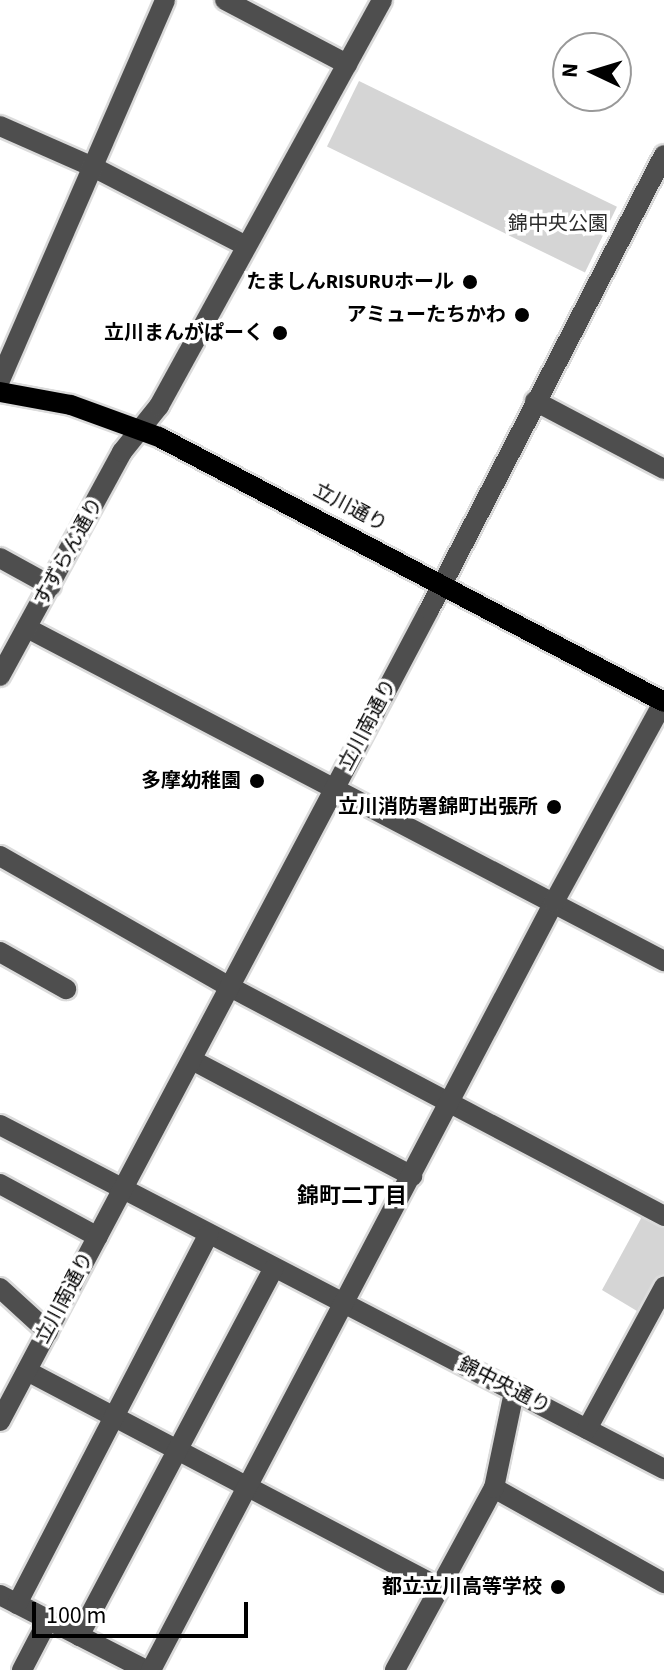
<!DOCTYPE html>
<meta charset="utf-8">
<style>
body{margin:0}
#map{position:relative;width:664px;height:1670px;overflow:hidden;background:#fff;font-family:"Source Sans 3","Noto Sans JP",sans-serif}
div>[style]{position:absolute}
[style*='--x']{left:calc(var(--x)*1px);top:calc(var(--y)*1px);width:calc(var(--w)*1px);rotate:calc(var(--a)*1deg)}
.green>*{inset:0;background:#d5d5d5;transform-origin:0 0}
.roads{filter:drop-shadow(2px 0 #dbdbdb) drop-shadow(-2px 0 #dbdbdb) drop-shadow(0 2px #dbdbdb) drop-shadow(0 -2px #dbdbdb)}
.minor>*{height:20px;margin:-10px;padding:0 10px;transform-origin:10px;border-radius:10px;background:#4e4e4e}
.major>*{height:20px;margin:-10px;padding:0 10px;transform-origin:10px;border-radius:10px;background:#000}
.dots>*{width:22px;height:22px;translate:-50% -50%;box-sizing:border-box;border:4px solid #fff;border-radius:50%}
span{translate:-50% -50%;white-space:nowrap;text-align:center;line-height:1.15;-webkit-text-stroke:7px #fff;paint-order:stroke}
.park-label{font-size:20px;color:#2c2c2c}
.poi-label{font-size:20px;color:#000;font-weight:700}
.right{translate:-100% -50%;text-align:right}
.street-label{font-size:20px;color:#000}
.neighbourhood-label{font-size:22px;color:#000;font-weight:700}
.north{position:absolute;left:552px;top:32px;width:80px;height:80px;box-sizing:border-box;background:#fff;border:2px solid #999;border-radius:50%;rotate:274deg;font-size:22px;font-weight:700;line-height:32px;text-align:center;color:#000}
.north::after{content:'';display:block;margin:auto;width:28px;height:36px;background:#000;clip-path:polygon(50% 0,100% 100%,50% 72%,0 100%)}
.scale{position:absolute;left:32px;top:1602px;width:216px;height:36px;box-sizing:border-box;border:4px solid #000;border-top:0;padding-left:10px;font-size:24px;line-height:28px;white-space:nowrap;color:#000;-webkit-text-stroke:6px #fff;paint-order:stroke}
</style>
<div id="map">
<div class="green">
<i style="left:359px;top:81px;width:287px;height:73px;rotate:26deg"></i>
<i style="clip-path:polygon(644px 1213px,664px 1224px,664px 1274px,642px 1314px,602px 1290px)"></i>
</div>
<div class="roads">
<div class="minor">
<i style="--x:225;--y:0;--w:138;--a:27.7"></i>
<i style="--x:0;--y:126;--w:102;--a:23.8"></i>
<i style="--x:93;--y:167;--w:172;--a:27.3"></i>
<i style="--x:0;--y:380;--w:414;--a:-66.5"></i>
<i style="--x:535;--y:401;--w:146;--a:27.8"></i>
<i style="--x:0;--y:558;--w:58;--a:28.8"></i>
<i style="--x:27;--y:628;--w:719;--a:27.6"></i>
<i style="--x:0;--y:676;--w:255;--a:-61.4"></i>
<i style="--x:122;--y:452;--w:59;--a:-51.2"></i>
<i style="--x:159;--y:406;--w:463;--a:-61.2"></i>
<i style="--x:0;--y:856;--w:265;--a:29.7"></i>
<i style="--x:230;--y:987;--w:491;--a:27.8"></i>
<i style="--x:0;--y:952;--w:76;--a:29.3"></i>
<i style="--x:192;--y:1060;--w:249;--a:27.8"></i>
<i style="--x:0;--y:1125;--w:748;--a:27.39"></i>
<i style="--x:0;--y:1184;--w:111;--a:28.4"></i>
<i style="--x:0;--y:1288;--w:65;--a:42.5"></i>
<i style="--x:27;--y:1371;--w:465;--a:27.7"></i>
<i style="--x:0;--y:1421;--w:917;--a:-62.12"></i>
<i style="--x:429;--y:610;--w:512;--a:-62.68"></i>
<i style="--x:587;--y:1429;--w:162;--a:-61.5"></i>
<i style="--x:494;--y:1488;--w:195;--a:29.2"></i>
<i style="--x:0;--y:1595;--w:164;--a:27.2"></i>
<i style="--x:17;--y:1604;--w:416;--a:-62.6"></i>
<i style="--x:79;--y:1636;--w:415;--a:-62.1"></i>
<i style="--x:22;--y:1670;--w:56;--a:-62.5"></i>
<i style="--x:151;--y:1670;--w:867;--a:-62.31"></i>
<i style="--x:554;--y:902;--w:229;--a:-61.3"></i>
<i style="--x:395;--y:1670;--w:207;--a:-61.5"></i>
<i style="--x:494;--y:1488;--w:98;--a:-78.2"></i>
</div>
<div class="major">
<i style="--x:0;--y:392;--w:72;--a:10.4"></i>
<i style="--x:71;--y:405;--w:94;--a:20"></i>
<i style="--x:159;--y:437;--w:570;--a:27.69"></i>
</div>
</div>
<div class="dots">
<i style="left:470px;top:282px;background:#000"></i>
<i style="left:522px;top:315px;background:#000"></i>
<i style="left:280px;top:333px;background:#000"></i>
<i style="left:257px;top:781px;background:#000"></i>
<i style="left:554px;top:807px;background:#000"></i>
<i style="left:558px;top:1587px;background:#000"></i>
</div>
<div class="park-label">
<span style="left:558px;top:224px">錦中央公園</span>
</div>
<div class="poi-label">
<span class="right" style="left:454px;top:282px">たましんRISURUホール</span>
<span class="right" style="left:506px;top:315px">アミューたちかわ</span>
<span class="right" style="left:264px;top:333px">立川まんがぱーく</span>
<span class="right" style="left:241px;top:781px">多摩幼稚園</span>
<span class="right" style="left:538px;top:807px">立川消防署錦町出張所</span>
<span class="right" style="left:542px;top:1587px">都立立川高等学校</span>
</div>
<div class="street-label">
<span style="left:350px;top:508px;rotate:28deg">立川通り</span>
<span style="left:69px;top:552px;rotate:-61deg">すずらん通り</span>
<span style="left:368px;top:725px;rotate:-62deg">立川南通り</span>
<span style="left:65px;top:1298px;rotate:-62deg">立川南通り</span>
<span style="left:504px;top:1386px;rotate:27deg">錦中央通り</span>
</div>
<div class="neighbourhood-label">
<span style="left:352px;top:1197px">錦町二丁目</span>
</div>
<div class="north">N</div>
<div class="scale">100 m</div>
</div>
